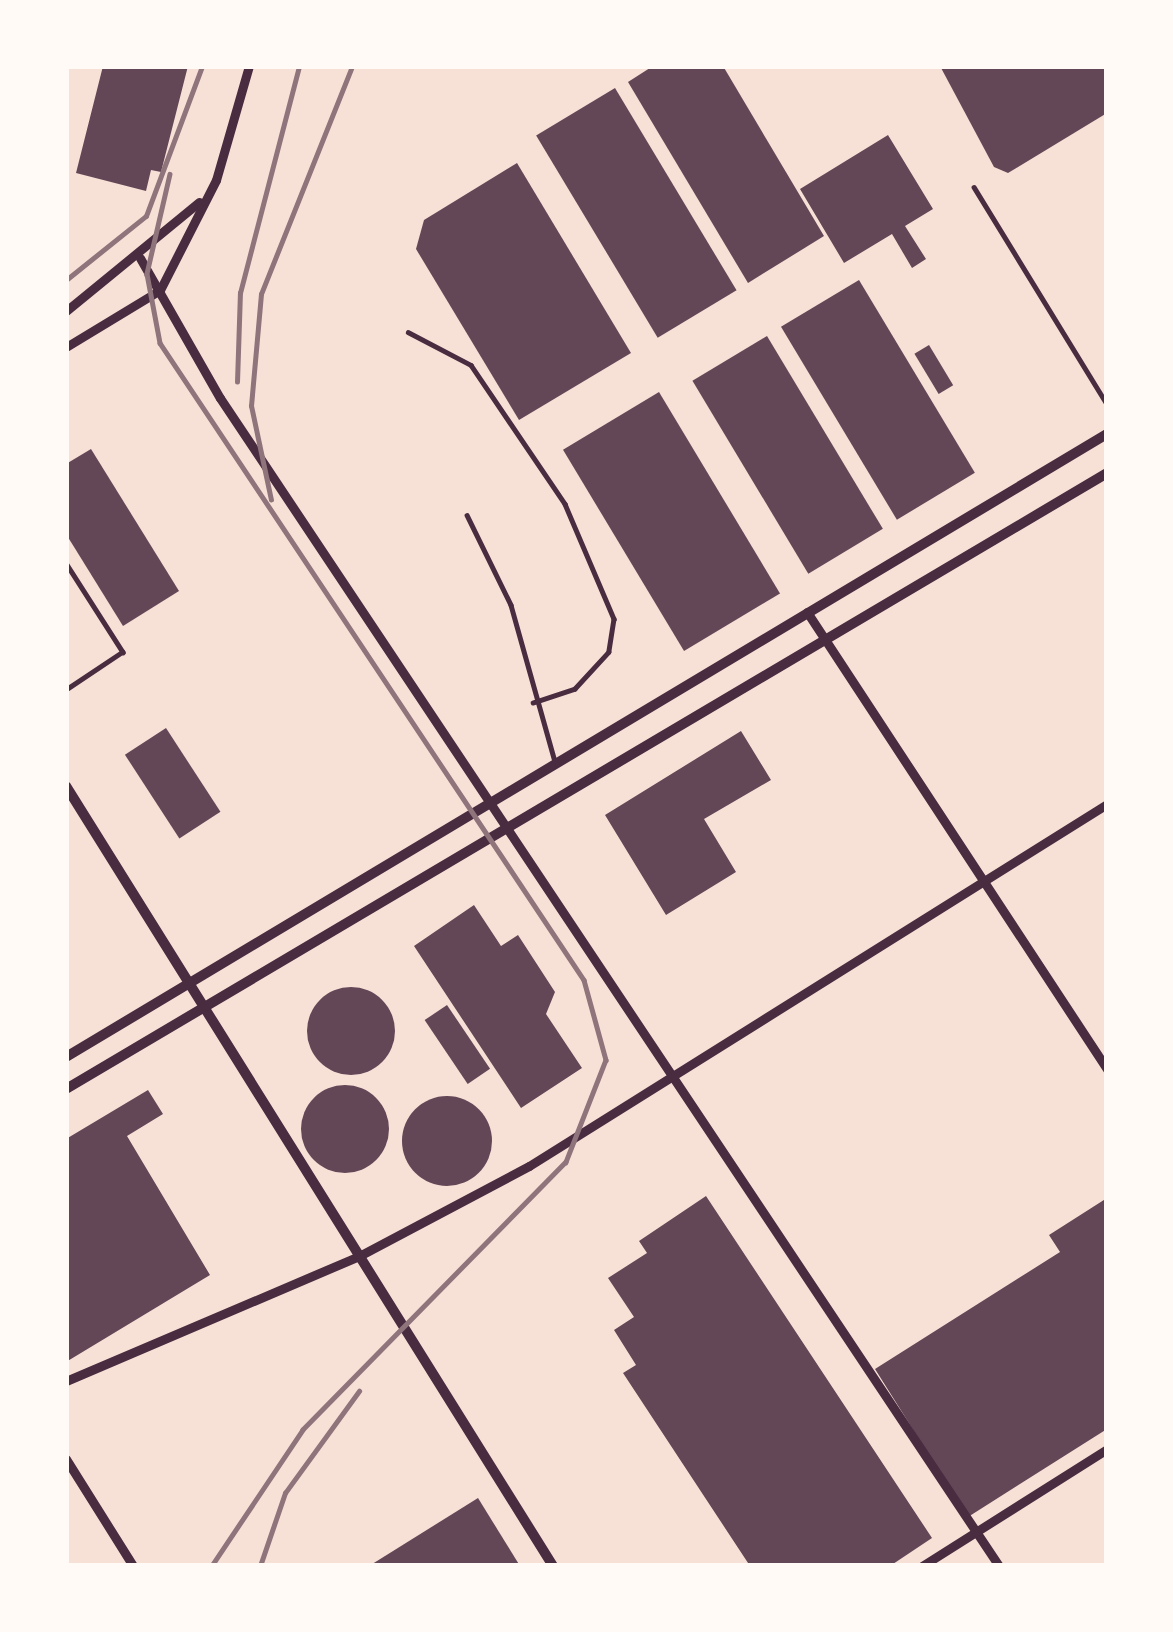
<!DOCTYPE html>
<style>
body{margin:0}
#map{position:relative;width:1173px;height:1632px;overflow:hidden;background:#f7e1d7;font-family:"Times New Roman",serif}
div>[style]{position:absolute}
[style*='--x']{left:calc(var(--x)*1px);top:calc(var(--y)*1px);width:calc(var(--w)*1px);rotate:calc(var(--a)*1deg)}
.building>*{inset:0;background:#644757;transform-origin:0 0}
.round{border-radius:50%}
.service>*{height:4.5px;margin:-2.25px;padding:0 2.25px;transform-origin:2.25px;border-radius:2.25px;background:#4a2c40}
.minor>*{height:9px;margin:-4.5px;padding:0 4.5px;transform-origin:4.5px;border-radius:4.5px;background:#4a2c40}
.tertiary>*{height:10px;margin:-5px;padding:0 5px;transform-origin:5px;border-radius:5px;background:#4a2c40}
.rail>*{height:4.5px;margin:-2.25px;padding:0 2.25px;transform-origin:2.25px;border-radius:2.25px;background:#8f747c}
span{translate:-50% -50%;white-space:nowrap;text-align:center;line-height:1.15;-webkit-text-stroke:10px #fffaf5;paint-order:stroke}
.frame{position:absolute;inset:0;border:69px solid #fffaf5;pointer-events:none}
</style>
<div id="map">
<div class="building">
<i style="clip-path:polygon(103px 66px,188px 66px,161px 172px,151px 170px,146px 191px,76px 173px)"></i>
<i style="clip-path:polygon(653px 66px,723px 66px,824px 236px,748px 283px,628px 82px)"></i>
<i style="clip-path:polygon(940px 66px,1107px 66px,1107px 113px,1008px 173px,994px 167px)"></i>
<i style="left:615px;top:88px;width:236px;height:92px;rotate:59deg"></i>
<i style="clip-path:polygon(888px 135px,933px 209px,905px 226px,926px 259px,912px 268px,892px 234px,844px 263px,800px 189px)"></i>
<i style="clip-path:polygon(517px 163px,631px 353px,519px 420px,416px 249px,424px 220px)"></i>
<i style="left:859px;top:280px;width:225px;height:91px;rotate:59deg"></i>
<i style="left:767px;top:336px;width:225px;height:87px;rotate:59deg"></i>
<i style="left:929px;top:345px;width:47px;height:17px;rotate:59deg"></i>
<i style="left:659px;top:392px;width:235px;height:112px;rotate:59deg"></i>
<i style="clip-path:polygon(91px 449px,179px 591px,123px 626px,66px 534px,66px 464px)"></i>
<i style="left:166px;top:728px;width:100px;height:49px;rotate:57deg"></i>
<i style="clip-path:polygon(741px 731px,771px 780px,704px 819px,736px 872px,666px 915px,605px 815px)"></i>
<i style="clip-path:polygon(474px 905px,501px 946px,518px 935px,555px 992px,546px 1014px,582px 1068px,521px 1108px,414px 946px)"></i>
<i class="round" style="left:307px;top:987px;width:88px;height:88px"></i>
<i style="left:447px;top:1005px;width:77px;height:27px;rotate:56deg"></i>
<i class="round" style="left:301px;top:1085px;width:88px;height:88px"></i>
<i style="clip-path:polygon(148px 1090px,163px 1114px,127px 1136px,210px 1275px,66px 1362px,66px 1139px)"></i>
<i class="round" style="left:402px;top:1096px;width:90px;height:90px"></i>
<i style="clip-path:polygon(706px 1196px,932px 1538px,890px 1566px,750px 1566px,623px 1373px,636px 1365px,614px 1330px,634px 1317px,608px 1278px,647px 1253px,639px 1241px)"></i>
<i style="clip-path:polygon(1107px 1198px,1107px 1429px,968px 1517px,875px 1369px,1060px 1252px,1049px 1235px)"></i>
<i style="clip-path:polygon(478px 1498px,520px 1566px,369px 1566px)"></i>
</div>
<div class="service">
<i style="--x:974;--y:187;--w:255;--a:58.5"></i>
<i style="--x:408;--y:332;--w:71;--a:27.6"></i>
<i style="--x:471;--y:365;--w:168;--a:55.9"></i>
<i style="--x:565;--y:504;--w:125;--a:66.9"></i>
<i style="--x:614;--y:619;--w:33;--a:99"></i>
<i style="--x:609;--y:652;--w:50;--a:132.6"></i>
<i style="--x:575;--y:689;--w:44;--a:161.6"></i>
<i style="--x:467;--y:515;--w:100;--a:63.9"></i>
<i style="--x:511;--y:605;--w:163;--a:74.3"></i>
<i style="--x:66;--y:563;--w:106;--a:57.4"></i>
<i style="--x:123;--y:652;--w:69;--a:146.3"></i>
</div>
<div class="minor">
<i style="--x:140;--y:258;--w:161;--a:60.3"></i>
<i style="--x:220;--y:398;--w:1404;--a:56.3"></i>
<i style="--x:66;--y:311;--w:172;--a:-39.3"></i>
<i style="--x:66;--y:347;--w:110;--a:-31.2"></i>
<i style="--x:160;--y:290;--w:123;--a:-63"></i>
<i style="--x:216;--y:180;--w:119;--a:-73.9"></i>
<i style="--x:807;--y:612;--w:547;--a:56.72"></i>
<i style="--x:66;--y:1381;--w:321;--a:-23.1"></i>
<i style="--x:361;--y:1255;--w:190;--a:-27.9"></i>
<i style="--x:529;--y:1166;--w:682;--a:-32.06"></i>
<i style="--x:66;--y:1459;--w:126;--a:57.9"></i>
<i style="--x:922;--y:1566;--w:219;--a:-32.3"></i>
</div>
<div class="tertiary">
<i style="--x:66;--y:786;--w:920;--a:58.02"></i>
<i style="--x:66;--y:1057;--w:1213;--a:-30.9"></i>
<i style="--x:66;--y:1089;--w:1210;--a:-30.61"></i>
</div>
<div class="rail">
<i style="--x:170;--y:174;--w:103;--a:103"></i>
<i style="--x:147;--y:274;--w:70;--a:79.3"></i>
<i style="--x:160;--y:343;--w:765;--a:56.35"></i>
<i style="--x:584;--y:980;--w:83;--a:74.6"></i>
<i style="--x:606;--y:1060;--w:110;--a:111.4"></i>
<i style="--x:566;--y:1162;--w:375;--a:134.5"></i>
<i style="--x:303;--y:1430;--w:164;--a:123.8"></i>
<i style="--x:66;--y:280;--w:102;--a:-38.7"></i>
<i style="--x:146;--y:216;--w:160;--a:-69.5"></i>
<i style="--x:237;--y:382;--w:89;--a:-88.1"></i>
<i style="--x:240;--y:293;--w:235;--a:-75.4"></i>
<i style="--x:271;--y:500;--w:96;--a:-102"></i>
<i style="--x:251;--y:406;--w:112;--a:-84.9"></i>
<i style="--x:261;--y:294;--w:245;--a:-68.2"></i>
<i style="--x:260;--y:1566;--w:77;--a:-71.1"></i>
<i style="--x:285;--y:1493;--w:126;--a:-54"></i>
</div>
<div class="frame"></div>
</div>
